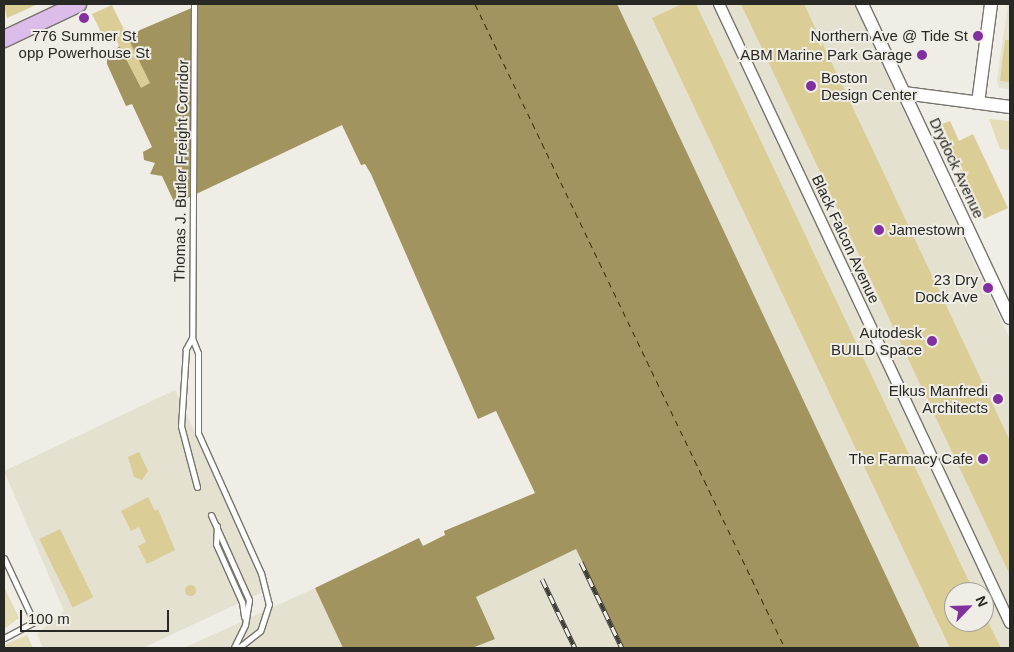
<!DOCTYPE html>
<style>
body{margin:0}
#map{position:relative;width:1014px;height:652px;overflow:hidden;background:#efede5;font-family:Helvetica,sans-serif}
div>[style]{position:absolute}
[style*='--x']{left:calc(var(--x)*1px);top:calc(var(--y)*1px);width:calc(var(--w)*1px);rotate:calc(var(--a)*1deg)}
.built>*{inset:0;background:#e5e1d1}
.green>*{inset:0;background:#e4dbb7}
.water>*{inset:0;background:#a1945f}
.ferry>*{height:1px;margin-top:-0.5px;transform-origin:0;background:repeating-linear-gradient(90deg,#382e00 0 6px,transparent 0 11px)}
.building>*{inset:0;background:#dacd96;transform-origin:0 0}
.round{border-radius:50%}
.roads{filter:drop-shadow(1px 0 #76746c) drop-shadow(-1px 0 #76746c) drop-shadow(0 1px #76746c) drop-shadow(0 -1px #76746c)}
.service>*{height:5px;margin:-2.5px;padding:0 2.5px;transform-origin:2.5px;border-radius:2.5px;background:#fff}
.minor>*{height:10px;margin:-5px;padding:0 5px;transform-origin:5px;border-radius:5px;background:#fff}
.tertiary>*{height:12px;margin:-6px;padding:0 6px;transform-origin:6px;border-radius:6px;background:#fff}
.primary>*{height:16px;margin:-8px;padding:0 8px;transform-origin:8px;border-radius:8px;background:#dcbce9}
.rail>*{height:5px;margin-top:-2.5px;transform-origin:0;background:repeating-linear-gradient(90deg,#efede5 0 9px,#3e3e39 0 18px);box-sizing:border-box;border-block:1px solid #3e3e39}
.dots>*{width:14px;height:14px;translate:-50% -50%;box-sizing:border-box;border:2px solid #efede5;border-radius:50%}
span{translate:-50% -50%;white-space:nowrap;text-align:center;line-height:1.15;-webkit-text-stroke:4px #efede5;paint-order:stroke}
.poi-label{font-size:15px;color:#282824}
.right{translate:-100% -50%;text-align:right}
.left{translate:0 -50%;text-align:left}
.street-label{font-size:15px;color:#282824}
.frame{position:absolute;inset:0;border:5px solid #282824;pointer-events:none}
.north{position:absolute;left:944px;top:582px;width:50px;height:50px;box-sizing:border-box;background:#efede5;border:1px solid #9f9e98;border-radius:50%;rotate:66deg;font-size:14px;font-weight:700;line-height:20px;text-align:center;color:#282824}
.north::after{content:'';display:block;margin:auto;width:18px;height:22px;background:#82309f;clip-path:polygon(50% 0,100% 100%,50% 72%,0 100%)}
.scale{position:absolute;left:20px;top:610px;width:149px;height:22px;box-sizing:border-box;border:2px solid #282824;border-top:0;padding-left:6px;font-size:15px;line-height:18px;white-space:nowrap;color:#282824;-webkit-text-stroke:4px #efede5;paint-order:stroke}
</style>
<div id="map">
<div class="built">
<i style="clip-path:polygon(evenodd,617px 4px,854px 4px,1010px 339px,1010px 648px,920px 648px,617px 4px,954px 592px,984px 592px,984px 622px,954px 622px,954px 592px)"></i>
<i style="clip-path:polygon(1008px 4px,1010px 4px,1010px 89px,999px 88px,997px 80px)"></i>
<i style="clip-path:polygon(175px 390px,269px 589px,143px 648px,43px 648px,37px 634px,64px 611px,4px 471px)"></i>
<i style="clip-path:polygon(576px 549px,624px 648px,473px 648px,495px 638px,476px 597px)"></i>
<i style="clip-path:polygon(315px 588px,343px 648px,184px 648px)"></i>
</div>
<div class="green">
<i style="clip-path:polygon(989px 119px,1010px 121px,1010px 150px,1000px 149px)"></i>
<i style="clip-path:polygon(4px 587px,19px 618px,4px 629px)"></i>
<i style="clip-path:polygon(27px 635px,33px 648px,4px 648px,4px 645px)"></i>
</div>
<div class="water">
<i style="clip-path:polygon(201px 4px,617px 4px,920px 648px,624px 648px,576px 549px,476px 597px,495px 639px,472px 648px,343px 648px,315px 588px,419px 538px,423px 546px,445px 535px,444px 531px,535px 493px,496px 411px,478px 419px,371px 174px,365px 164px,361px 165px,342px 125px,175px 204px,162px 176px,150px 174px,155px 163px,144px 160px,143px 152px,152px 147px,132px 104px,126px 106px,107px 64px,107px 56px,140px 30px)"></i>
</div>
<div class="ferry">
<i style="--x:475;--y:4;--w:715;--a:64.3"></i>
</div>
<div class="building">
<i style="clip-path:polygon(4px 4px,38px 4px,7px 18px)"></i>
<i style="clip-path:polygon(682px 4px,696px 4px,974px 592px,954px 592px,954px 622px,988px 622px,1001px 648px,950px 648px,652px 18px)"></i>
<i style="clip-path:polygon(741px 4px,804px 4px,1010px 441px,1010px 575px)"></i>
<i style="clip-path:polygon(112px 5px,150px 83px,141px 88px,111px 30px,102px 34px,92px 14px)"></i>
<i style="clip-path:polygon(1005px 40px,1010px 40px,1010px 82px,1000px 81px)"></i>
<i style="clip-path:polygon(950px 121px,959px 141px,973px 134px,1008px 208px,984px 219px,948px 146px,951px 144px,942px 124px)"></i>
<i style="clip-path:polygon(139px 452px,148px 471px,142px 480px,134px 477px,128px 457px)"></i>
<i style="clip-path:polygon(148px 497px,155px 511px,158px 509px,175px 550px,147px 564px,138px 546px,146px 542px,139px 527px,131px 531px,121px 511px)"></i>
<i style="left:60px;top:529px;width:76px;height:23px;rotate:64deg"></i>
<i class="round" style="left:184.5px;top:584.5px;width:11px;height:11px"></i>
</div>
<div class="roads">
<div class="service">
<i style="--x:194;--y:4;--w:334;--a:90.3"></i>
<i style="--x:192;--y:338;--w:16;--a:68"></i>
<i style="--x:198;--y:353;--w:80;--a:90"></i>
<i style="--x:198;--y:433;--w:154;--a:65.8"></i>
<i style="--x:261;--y:573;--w:32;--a:76"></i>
<i style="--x:269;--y:604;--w:28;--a:108"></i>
<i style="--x:260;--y:631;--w:28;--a:142"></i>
<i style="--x:192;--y:338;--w:13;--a:119"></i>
<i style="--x:186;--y:349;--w:77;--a:93.7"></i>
<i style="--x:181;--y:426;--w:63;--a:75.3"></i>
<i style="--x:211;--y:515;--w:93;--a:65.9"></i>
<i style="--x:249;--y:600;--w:25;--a:99"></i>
<i style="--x:245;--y:625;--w:25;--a:116"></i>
<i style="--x:217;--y:526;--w:18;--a:93"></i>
<i style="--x:216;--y:544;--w:64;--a:65.9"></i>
<i style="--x:242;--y:602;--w:15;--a:82"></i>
<i style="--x:4;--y:558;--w:71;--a:64.9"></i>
<i style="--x:34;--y:622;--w:34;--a:152"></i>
</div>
<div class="minor">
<i style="--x:719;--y:4;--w:684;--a:64.82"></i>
</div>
<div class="tertiary">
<i style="--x:862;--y:4;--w:347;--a:64.8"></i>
<i style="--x:904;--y:93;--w:107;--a:7.5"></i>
<i style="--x:978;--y:103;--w:100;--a:-82.5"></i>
</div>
<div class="primary">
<i style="--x:4;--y:39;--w:82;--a:-25.3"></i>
</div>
</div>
<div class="rail">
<i style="--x:581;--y:562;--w:95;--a:64.5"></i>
<i style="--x:542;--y:579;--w:76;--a:64.4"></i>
</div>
<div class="dots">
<i style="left:84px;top:18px;background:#82309f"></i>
<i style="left:978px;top:36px;background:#82309f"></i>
<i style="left:922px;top:55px;background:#82309f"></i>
<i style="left:811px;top:86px;background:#82309f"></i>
<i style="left:879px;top:230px;background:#82309f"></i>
<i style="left:988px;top:288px;background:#82309f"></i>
<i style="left:932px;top:341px;background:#82309f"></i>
<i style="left:998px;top:399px;background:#82309f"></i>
<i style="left:983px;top:459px;background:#82309f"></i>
</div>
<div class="poi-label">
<span style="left:84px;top:44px">776 Summer St<br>opp Powerhouse St</span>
<span class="right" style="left:968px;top:36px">Northern Ave @ Tide St</span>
<span class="right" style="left:912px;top:55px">ABM Marine Park Garage</span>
<span class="left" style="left:821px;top:86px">Boston<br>Design Center</span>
<span class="left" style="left:889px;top:230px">Jamestown</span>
<span class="right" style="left:978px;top:288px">23 Dry<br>Dock Ave</span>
<span class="right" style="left:922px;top:341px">Autodesk<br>BUILD Space</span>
<span class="right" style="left:988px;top:399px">Elkus Manfredi<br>Architects</span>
<span class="right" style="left:973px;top:459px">The Farmacy Cafe</span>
</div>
<div class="street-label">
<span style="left:957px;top:168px;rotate:65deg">Drydock Avenue</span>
<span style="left:181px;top:171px;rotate:-89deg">Thomas J. Butler Freight Corridor</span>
<span style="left:846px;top:239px;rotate:65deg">Black Falcon Avenue</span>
</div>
<div class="frame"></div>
<div class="north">N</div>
<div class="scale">100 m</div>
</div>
